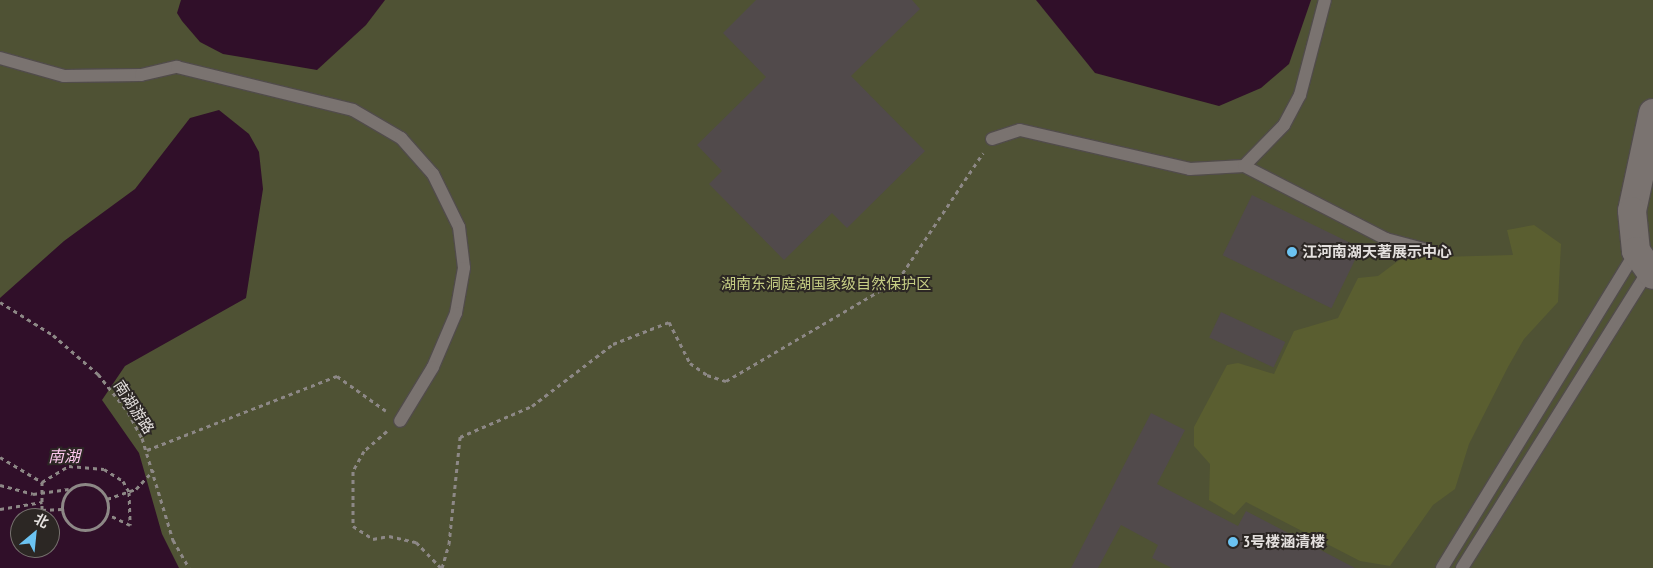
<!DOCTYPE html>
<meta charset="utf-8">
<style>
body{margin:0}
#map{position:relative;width:1653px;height:568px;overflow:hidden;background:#37302e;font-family:"PT Sans Narrow","Noto Sans SC",sans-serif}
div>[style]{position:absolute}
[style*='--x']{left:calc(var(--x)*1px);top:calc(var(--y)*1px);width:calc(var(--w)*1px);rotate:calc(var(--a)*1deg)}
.green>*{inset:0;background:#4f5234}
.forest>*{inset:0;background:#5a5e30}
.water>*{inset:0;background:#300f29}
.building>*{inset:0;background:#514a4b;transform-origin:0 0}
.path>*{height:3px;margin-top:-1.5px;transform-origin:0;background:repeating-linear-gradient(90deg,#8d8886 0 4px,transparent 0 8px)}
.path>.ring{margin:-1.5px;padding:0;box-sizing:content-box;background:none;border:3px solid #8d8886;border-radius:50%}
.roads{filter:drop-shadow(1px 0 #514c4a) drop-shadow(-1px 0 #514c4a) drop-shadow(0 1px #514c4a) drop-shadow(0 -1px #514c4a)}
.service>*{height:12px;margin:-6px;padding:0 6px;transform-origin:6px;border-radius:6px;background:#7a7370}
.tertiary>*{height:28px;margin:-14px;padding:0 14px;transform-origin:14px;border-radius:14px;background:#7a7370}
.dots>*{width:14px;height:14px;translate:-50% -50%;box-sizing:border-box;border:2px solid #2c2724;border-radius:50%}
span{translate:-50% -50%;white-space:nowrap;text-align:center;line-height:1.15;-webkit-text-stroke:4px #2c2724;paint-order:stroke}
.poi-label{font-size:15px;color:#e4e0de;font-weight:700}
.left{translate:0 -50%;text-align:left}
.park-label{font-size:15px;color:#c6ce84}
.street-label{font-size:15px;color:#e4e0de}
.water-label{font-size:16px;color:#fcc7ed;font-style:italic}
.north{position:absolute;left:10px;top:508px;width:50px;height:50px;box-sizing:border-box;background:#2c2724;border:1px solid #76716e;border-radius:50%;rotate:28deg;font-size:14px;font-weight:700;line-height:20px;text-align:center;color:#e4e0de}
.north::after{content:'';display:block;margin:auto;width:18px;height:22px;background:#6bc3f2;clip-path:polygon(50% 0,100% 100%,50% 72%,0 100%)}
</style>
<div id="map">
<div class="green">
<i style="clip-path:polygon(evenodd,0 0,1653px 0,1653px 568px,0 568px,0 0,20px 518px,50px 518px,50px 548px,20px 548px,20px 518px)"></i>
</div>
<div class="forest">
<i style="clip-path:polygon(1534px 225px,1561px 244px,1558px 302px,1524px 339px,1508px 367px,1469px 444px,1455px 489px,1433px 505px,1390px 566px,1360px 561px,1246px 502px,1234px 515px,1209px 500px,1210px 464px,1194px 446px,1194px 427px,1227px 365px,1238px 363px,1274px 374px,1294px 331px,1338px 318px,1358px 278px,1378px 276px,1402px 258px,1513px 255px,1507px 230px)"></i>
</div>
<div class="water">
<i style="clip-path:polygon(181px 0,385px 0,366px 25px,317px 70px,223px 54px,200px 42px,182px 21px,177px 13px)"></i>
<i style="clip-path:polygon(1036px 0,1311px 0,1289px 64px,1261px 88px,1219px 106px,1095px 73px)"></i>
<i style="clip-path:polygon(evenodd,219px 110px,249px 134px,259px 152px,263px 189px,246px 298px,125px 366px,102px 400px,139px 453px,162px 534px,179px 568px,0 568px,0 298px,64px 241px,135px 189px,190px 118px,219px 110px,20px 518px,50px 518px,50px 548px,20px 548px,20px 518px)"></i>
</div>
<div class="building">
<i style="clip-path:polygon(756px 0,912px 0,920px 9px,851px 76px,925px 151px,847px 228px,832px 213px,784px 260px,709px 184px,722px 171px,697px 145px,766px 77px,723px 33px)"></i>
<i style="left:1252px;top:195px;width:121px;height:67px;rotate:26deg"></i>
<i style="left:1221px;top:312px;width:71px;height:28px;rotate:25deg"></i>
<i style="clip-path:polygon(1151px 413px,1185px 430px,1157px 484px,1238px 526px,1246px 511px,1355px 568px,1172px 568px,1152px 558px,1158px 545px,1121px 525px,1098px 568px,1071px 568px)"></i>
</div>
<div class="path">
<i style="--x:0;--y:302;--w:62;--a:31.9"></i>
<i style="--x:53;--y:335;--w:60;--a:40.9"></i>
<i style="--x:98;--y:374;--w:48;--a:51.7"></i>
<i style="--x:128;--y:412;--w:30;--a:62"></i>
<i style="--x:142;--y:438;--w:107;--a:73.1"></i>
<i style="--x:173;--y:540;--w:32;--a:60"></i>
<i style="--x:387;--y:431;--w:30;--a:139"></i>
<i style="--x:364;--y:451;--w:23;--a:119"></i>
<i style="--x:353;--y:471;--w:55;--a:90"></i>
<i style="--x:353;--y:526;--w:24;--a:33"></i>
<i style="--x:373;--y:539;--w:16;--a:-11"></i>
<i style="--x:389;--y:536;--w:28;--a:13"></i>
<i style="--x:416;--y:542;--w:36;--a:46"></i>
<i style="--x:147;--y:450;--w:204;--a:-21.3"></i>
<i style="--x:337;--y:376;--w:60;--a:35.5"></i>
<i style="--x:0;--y:457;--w:49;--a:30.8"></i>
<i style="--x:42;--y:482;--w:28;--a:90"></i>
<i style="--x:42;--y:510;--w:20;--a:-3"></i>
<i style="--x:42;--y:482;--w:31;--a:-31"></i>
<i style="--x:69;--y:466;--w:35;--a:5"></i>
<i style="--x:104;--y:469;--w:22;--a:32"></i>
<i style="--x:123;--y:481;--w:13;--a:61"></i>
<i style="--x:129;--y:492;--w:33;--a:88"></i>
<i style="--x:130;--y:525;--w:25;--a:-154"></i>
<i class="ring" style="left:62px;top:484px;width:43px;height:43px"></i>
<i style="--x:0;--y:485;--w:34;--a:15"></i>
<i style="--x:33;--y:494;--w:36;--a:-8"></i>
<i style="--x:107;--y:499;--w:31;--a:-19"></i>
<i style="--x:136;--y:489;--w:26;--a:-47"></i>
<i style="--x:0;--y:509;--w:43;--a:-9.5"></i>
<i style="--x:442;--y:568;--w:25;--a:-74"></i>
<i style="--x:449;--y:544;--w:108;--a:-84.1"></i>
<i style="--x:460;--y:437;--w:78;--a:-23.3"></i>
<i style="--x:532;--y:406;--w:102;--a:-37.4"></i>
<i style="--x:613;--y:344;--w:60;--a:-21.4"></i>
<i style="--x:669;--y:322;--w:46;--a:62.9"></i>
<i style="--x:690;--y:363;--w:21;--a:35"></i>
<i style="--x:707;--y:375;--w:20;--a:18"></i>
<i style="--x:726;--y:381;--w:199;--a:-30.4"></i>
<i style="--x:898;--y:280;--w:153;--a:-56.2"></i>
</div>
<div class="roads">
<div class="service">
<i style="--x:0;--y:58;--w:66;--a:15.7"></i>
<i style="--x:64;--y:76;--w:77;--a:-0.7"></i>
<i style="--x:141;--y:75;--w:37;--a:-13"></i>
<i style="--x:177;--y:67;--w:181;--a:13.7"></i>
<i style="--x:353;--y:110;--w:56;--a:30.3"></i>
<i style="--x:401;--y:138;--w:48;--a:48.4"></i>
<i style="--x:433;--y:174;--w:59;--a:63.9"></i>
<i style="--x:459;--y:227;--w:41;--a:83"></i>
<i style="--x:464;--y:268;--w:46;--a:100.1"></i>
<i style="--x:456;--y:313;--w:59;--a:113.1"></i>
<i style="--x:433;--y:367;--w:63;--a:121.4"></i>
<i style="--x:992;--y:139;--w:29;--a:-18"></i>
<i style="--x:1020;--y:130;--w:174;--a:12.9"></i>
<i style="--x:1190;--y:169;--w:54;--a:-3.2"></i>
<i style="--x:1244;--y:166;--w:160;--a:27.2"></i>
<i style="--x:1386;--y:239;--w:42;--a:15"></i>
<i style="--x:1244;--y:166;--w:57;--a:-45.7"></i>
<i style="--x:1284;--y:125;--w:34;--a:-62"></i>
<i style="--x:1300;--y:95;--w:98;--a:-75.3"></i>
<i style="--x:1442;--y:568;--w:372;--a:-58.5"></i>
<i style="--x:1462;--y:568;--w:352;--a:-57.9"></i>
</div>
<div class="tertiary">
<i style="--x:1653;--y:113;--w:100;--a:102.1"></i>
<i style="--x:1632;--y:211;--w:40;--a:84.3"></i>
<i style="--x:1636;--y:251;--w:29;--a:55"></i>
</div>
</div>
<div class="dots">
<i style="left:1292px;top:252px;background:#6bc3f2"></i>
<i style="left:1233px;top:542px;background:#6bc3f2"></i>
</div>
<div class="poi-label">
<span class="left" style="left:1302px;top:252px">江河南湖天著展示中心</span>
<span class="left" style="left:1243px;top:542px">3号楼涵清楼</span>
</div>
<div class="park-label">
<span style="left:826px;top:284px">湖南东洞庭湖国家级自然保护区</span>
</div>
<div class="street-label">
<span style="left:134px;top:407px;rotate:57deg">南湖游路</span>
</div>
<div class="water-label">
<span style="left:64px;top:456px">南湖</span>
</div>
<div class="north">北</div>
</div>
